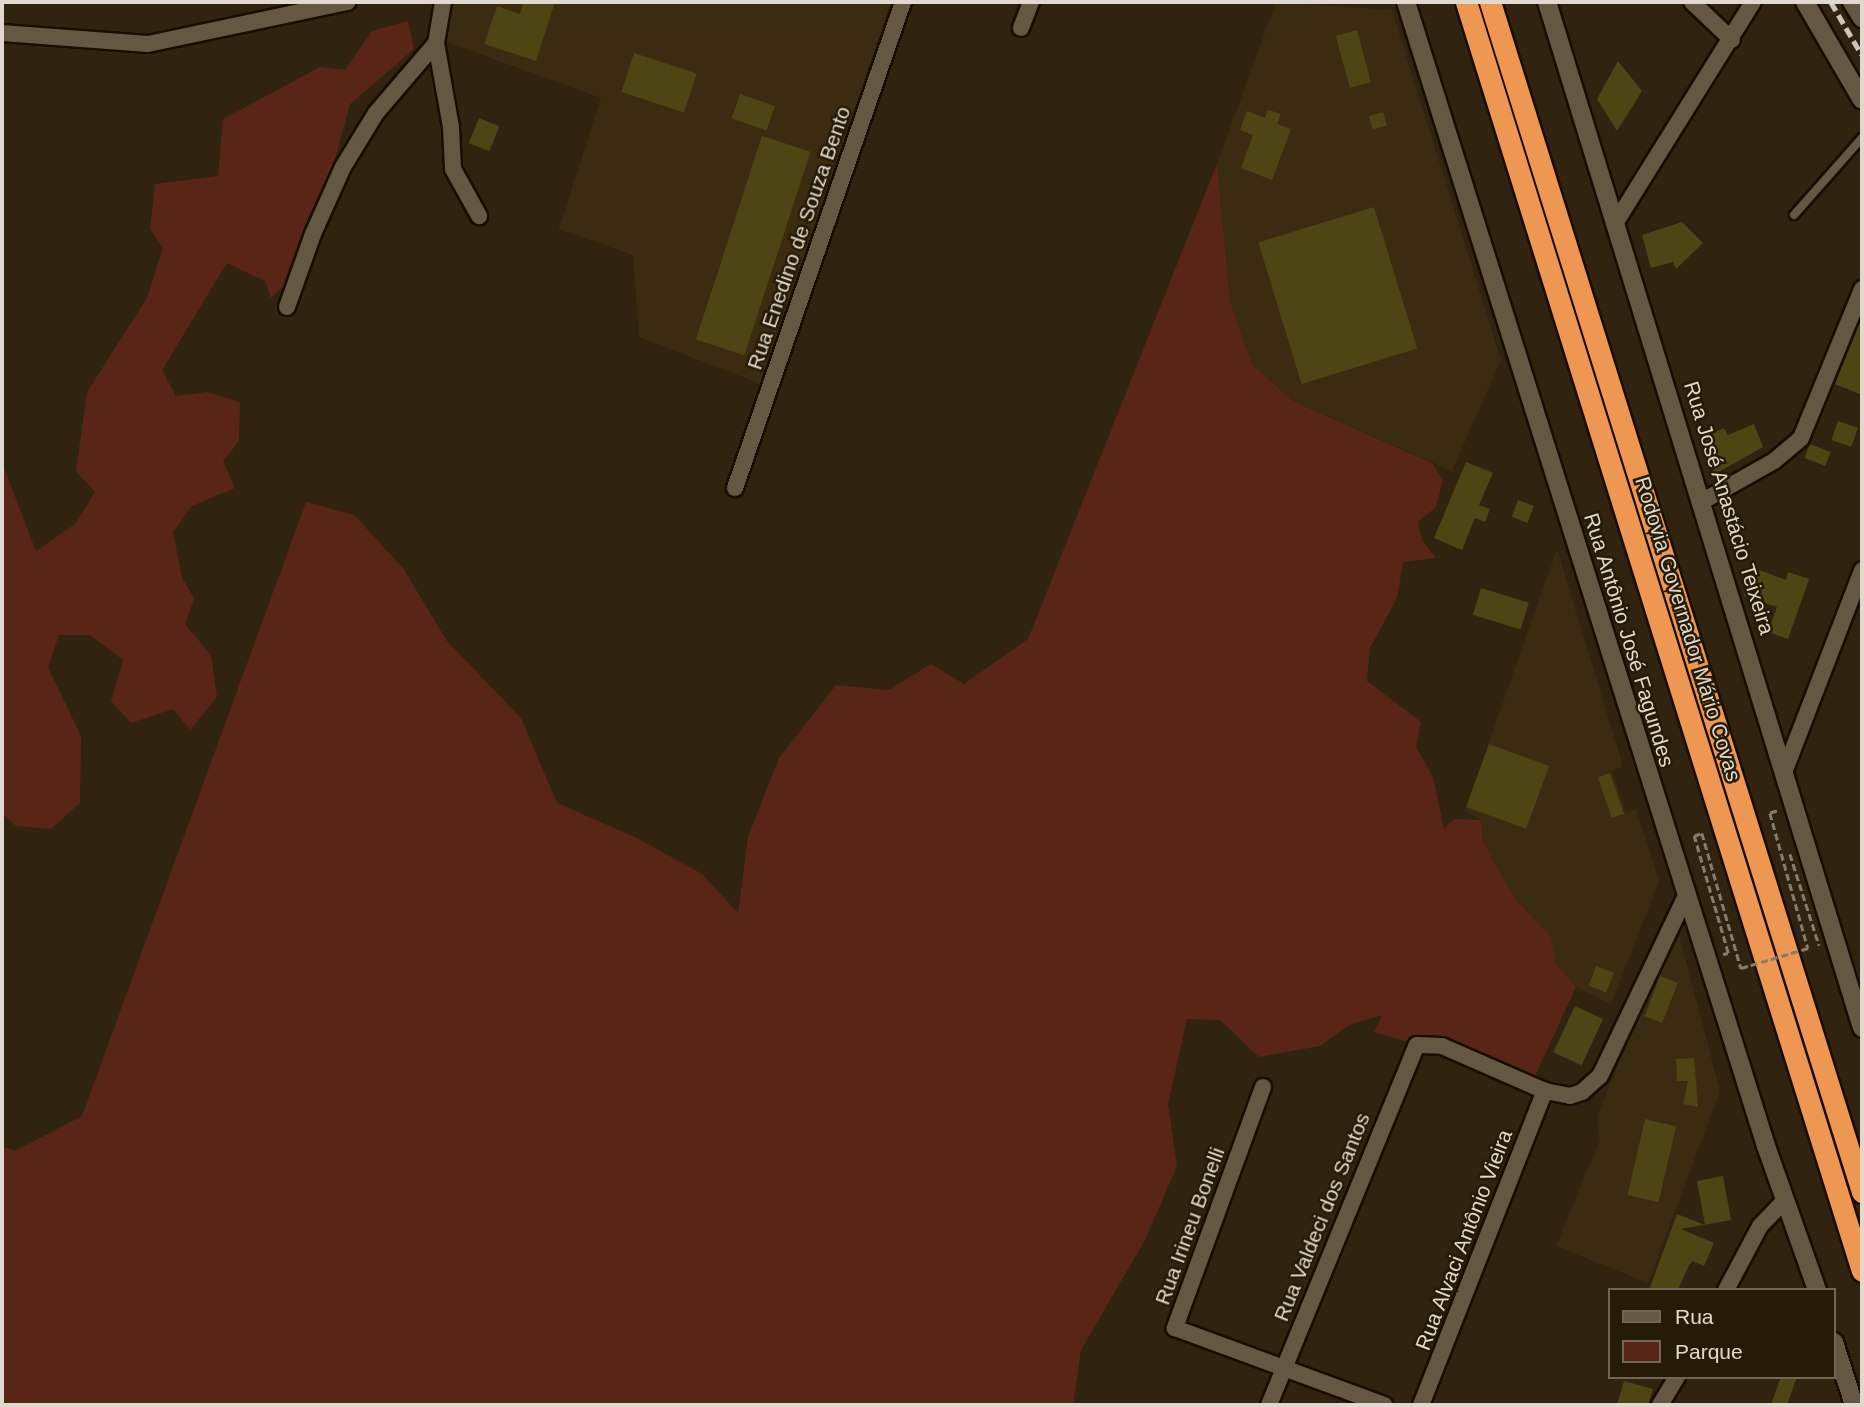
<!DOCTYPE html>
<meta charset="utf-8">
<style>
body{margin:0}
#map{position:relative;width:1864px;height:1407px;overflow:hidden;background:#302411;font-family:Arial,sans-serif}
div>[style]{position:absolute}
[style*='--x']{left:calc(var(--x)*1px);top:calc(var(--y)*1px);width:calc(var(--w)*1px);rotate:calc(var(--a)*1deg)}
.built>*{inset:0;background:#3b2b10}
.green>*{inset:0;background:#582517}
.building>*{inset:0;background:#4d4514;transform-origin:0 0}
.path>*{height:2.5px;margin-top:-1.25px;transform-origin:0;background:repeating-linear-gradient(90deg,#867c6c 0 7px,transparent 0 10.5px)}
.roads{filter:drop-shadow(2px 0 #180d00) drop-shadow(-2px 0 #180d00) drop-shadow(0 2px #180d00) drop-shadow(0 -2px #180d00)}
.lane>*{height:8px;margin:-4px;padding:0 4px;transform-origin:4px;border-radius:4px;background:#655842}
.street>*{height:16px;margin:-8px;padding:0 8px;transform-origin:8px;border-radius:8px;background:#655842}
.secondary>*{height:18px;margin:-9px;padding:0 9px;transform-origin:9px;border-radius:9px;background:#655842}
.highway>*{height:21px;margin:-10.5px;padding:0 10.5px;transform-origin:10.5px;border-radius:10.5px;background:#ee9752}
.rail>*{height:4.5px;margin-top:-2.25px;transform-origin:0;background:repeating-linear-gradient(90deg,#cec6b9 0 10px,transparent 0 15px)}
.path-bridge>*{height:2.5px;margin-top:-1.25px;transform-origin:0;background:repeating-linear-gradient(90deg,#867c6c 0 7px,transparent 0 10.5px)}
span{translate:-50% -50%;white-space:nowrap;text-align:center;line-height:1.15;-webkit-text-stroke:5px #261b07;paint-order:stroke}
.street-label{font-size:21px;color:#e1d9cd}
.frame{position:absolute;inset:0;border:4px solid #e1d9cd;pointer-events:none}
.legend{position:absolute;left:1608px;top:1288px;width:228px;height:91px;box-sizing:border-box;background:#261b07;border:2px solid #716756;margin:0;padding:9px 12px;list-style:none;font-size:21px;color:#e1d9cd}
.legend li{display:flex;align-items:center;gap:14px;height:35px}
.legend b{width:35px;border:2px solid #716756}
</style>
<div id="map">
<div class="built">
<i style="clip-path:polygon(452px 2px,891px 2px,761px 384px,639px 337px,633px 255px,559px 229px,601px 98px,447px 42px)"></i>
<i style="clip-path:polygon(1276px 2px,1392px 10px,1501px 360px,1452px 471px,1293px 401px,1252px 364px,1230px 301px,1217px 164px)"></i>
<i style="clip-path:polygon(1557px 549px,1623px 766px,1612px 771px,1626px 813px,1636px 809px,1659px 881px,1611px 1004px,1576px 987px,1555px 962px,1550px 937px,1517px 901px,1483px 842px,1481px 820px,1465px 810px)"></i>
<i style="clip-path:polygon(1670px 935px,1679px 935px,1720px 1091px,1648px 1283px,1556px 1246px,1600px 1140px,1597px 1117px)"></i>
</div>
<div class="green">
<i style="clip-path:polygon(408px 21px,414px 49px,350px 104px,333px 167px,299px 241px,284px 286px,271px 298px,265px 281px,227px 263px,162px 370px,176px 396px,207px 392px,240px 402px,239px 441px,223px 461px,235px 488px,192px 506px,173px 532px,182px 577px,194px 599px,185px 624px,211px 655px,217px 697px,190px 730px,173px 709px,131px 723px,111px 701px,123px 660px,90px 635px,59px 635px,48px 667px,81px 736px,80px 803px,51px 829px,16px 826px,2px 813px,2px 463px,36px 551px,75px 524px,95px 492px,76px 471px,87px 392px,147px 298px,163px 248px,150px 229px,155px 184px,218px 176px,223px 119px,320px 67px,345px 70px,372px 31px)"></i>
<i style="clip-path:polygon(1217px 164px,1230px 301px,1252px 364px,1293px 401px,1432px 463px,1443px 480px,1436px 507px,1418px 522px,1422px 540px,1436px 558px,1403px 562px,1397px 598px,1370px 648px,1367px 681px,1421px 722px,1416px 747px,1433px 777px,1444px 829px,1455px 819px,1481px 820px,1483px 842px,1517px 901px,1551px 937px,1555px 962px,1576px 987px,1534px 1078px,1444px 1040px,1423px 1035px,1408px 1042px,1374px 1032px,1382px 1015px,1349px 1025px,1320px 1046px,1259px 1057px,1220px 1020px,1187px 1019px,1168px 1104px,1177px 1166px,1145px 1240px,1081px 1350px,1073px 1405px,2px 1405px,2px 1146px,15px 1151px,82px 1116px,306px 502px,354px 515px,403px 568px,447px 641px,521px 718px,557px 803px,639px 839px,702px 874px,738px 913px,748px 837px,779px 758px,836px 685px,889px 690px,931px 664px,964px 684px,1028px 639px)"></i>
</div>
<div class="building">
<i style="clip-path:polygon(524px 2px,555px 2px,536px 61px,484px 44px,497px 6px,520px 14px)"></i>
<i style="left:1357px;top:30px;width:54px;height:22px;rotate:75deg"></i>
<i style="left:634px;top:53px;width:66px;height:41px;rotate:18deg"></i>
<i style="clip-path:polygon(1618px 61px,1642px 91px,1617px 131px,1597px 99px)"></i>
<i style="left:740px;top:94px;width:37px;height:26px;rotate:19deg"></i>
<i style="clip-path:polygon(1268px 110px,1281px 114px,1277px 124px,1291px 129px,1272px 180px,1241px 168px,1253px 135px,1240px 130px,1247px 111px,1265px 118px)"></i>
<i style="left:1383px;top:112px;width:14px;height:15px;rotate:73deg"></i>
<i style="left:479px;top:118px;width:22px;height:27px;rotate:22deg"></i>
<i style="left:762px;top:136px;width:51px;height:214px;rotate:18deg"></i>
<i style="left:1374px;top:207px;width:148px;height:121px;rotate:73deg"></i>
<i style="clip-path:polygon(1682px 222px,1703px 243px,1676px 269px,1673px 262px,1651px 268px,1642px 235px)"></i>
<i style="clip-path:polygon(1862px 317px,1862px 395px,1835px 384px)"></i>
<i style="left:1838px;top:421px;width:21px;height:20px;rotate:19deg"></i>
<i style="clip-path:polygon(1754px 424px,1763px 447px,1715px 474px,1700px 439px,1724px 428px,1728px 435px)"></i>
<i style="left:1810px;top:444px;width:22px;height:15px;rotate:21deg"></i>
<i style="clip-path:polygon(1466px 462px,1493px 473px,1479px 505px,1490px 509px,1485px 522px,1475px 518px,1462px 550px,1434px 538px)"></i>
<i style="left:1518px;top:500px;width:17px;height:18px;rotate:21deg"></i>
<i style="clip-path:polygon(1754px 568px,1786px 580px,1788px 572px,1809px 579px,1788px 639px,1768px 632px,1777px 607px,1744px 596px)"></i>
<i style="left:1481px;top:588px;width:50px;height:28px;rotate:17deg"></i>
<i style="left:1489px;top:744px;width:64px;height:67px;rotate:20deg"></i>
<i style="left:1610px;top:773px;width:43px;height:13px;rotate:71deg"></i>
<i style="left:1596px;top:966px;width:19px;height:21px;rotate:21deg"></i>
<i style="left:1660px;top:976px;width:19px;height:43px;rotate:21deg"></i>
<i style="left:1575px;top:1006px;width:31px;height:51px;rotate:25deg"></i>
<i style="clip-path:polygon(1694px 1058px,1696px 1080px,1698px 1107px,1683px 1104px,1688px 1081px,1677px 1081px,1676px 1059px)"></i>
<i style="left:1645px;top:1119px;width:32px;height:78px;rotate:13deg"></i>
<i style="clip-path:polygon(1723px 1176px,1731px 1220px,1681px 1229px,1714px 1243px,1704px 1266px,1693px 1261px,1689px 1265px,1678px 1290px,1649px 1290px,1677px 1214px,1705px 1225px,1697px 1181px)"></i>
<i style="clip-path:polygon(1781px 1377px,1797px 1377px,1787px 1405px,1771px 1405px)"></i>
<i style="clip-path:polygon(1624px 1381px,1653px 1389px,1648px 1405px,1617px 1405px)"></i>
</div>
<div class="path">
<i style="--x:1777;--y:811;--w:7;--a:164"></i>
<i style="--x:1770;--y:813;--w:140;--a:74.3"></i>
<i style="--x:1790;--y:854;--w:96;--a:72.3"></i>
<i style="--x:1723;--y:954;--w:5;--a:-11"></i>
<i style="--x:1728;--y:953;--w:122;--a:-106.2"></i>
<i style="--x:1694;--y:836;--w:9;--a:-21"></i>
<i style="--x:1702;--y:833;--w:141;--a:73.9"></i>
</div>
<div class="roads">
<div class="lane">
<i style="--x:1794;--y:215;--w:103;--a:-48.6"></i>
</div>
<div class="street">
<i style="--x:1692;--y:2;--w:55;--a:43.5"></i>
<i style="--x:1021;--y:28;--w:28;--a:-69"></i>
<i style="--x:2;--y:33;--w:146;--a:4.3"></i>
<i style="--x:148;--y:44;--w:204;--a:-11.9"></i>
<i style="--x:436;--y:43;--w:85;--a:79.9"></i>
<i style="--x:451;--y:127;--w:42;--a:87.3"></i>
<i style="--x:453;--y:169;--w:54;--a:61"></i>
<i style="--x:1616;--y:222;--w:259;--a:-58.1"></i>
<i style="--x:287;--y:307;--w:77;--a:-70.4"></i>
<i style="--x:313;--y:234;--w:73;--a:-65.9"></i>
<i style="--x:343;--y:167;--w:63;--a:-58.6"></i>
<i style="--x:376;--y:113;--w:92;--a:-49.4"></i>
<i style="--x:436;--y:43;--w:42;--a:-80.3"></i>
<i style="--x:735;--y:488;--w:514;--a:-70.93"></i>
<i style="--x:1703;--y:501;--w:81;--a:-29.4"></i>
<i style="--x:1774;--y:461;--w:35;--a:-40"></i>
<i style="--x:1801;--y:438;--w:161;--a:-67.7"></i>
<i style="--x:1785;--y:770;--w:214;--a:-68.9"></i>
<i style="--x:1263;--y:1087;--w:257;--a:110.1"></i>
<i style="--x:1175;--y:1328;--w:223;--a:20.2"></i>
<i style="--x:1726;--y:1290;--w:72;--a:-62"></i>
<i style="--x:1760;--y:1226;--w:35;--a:-46"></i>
<i style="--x:1269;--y:1405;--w:389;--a:-67.7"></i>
<i style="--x:1417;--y:1045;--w:25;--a:2"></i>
<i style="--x:1442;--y:1046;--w:112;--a:23.6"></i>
<i style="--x:1545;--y:1091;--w:25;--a:11"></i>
<i style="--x:1570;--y:1096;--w:13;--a:-18"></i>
<i style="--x:1582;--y:1092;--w:24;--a:-42"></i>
<i style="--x:1600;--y:1076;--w:199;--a:-64.5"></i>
<i style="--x:1421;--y:1405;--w:338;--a:-68.5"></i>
<i style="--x:1660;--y:1405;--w:33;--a:-59"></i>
</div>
<div class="secondary">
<i style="--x:1406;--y:2;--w:1199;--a:72.53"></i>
<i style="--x:1766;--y:1146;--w:153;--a:70.5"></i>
<i style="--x:1547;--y:2;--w:1073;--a:72.93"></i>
<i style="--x:1805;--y:2;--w:113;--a:59.8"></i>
<i style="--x:1852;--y:2;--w:19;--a:58"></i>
<i style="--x:1834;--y:1342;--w:66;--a:72.4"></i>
</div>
<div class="highway">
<i style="--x:1466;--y:2;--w:1329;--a:72.67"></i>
<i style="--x:1490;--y:2;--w:1247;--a:72.64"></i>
</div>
</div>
<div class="rail">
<i style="--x:1831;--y:2;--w:61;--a:59.7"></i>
</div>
<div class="path-bridge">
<i style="--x:1741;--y:968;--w:70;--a:-16.6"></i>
</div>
<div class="street-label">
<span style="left:799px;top:238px;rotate:-71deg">Rua Enedino de Souza Bento</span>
<span style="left:1729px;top:508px;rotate:73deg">Rua José Anastácio Teixeira</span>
<span style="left:1688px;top:629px;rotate:73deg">Rodovia Governador Mário Covas</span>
<span style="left:1629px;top:640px;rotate:73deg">Rua Antônio José Fagundes</span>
<span style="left:1322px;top:1217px;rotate:-68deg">Rua Valdeci dos Santos</span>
<span style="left:1190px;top:1226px;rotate:-70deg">Rua Irineu Bonelli</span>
<span style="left:1464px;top:1240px;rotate:-69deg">Rua Alvaci Antônio Vieira</span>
</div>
<div class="frame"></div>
<ul class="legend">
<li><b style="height:9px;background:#655842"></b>Rua</li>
<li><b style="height:19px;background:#582517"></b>Parque</li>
</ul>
</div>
